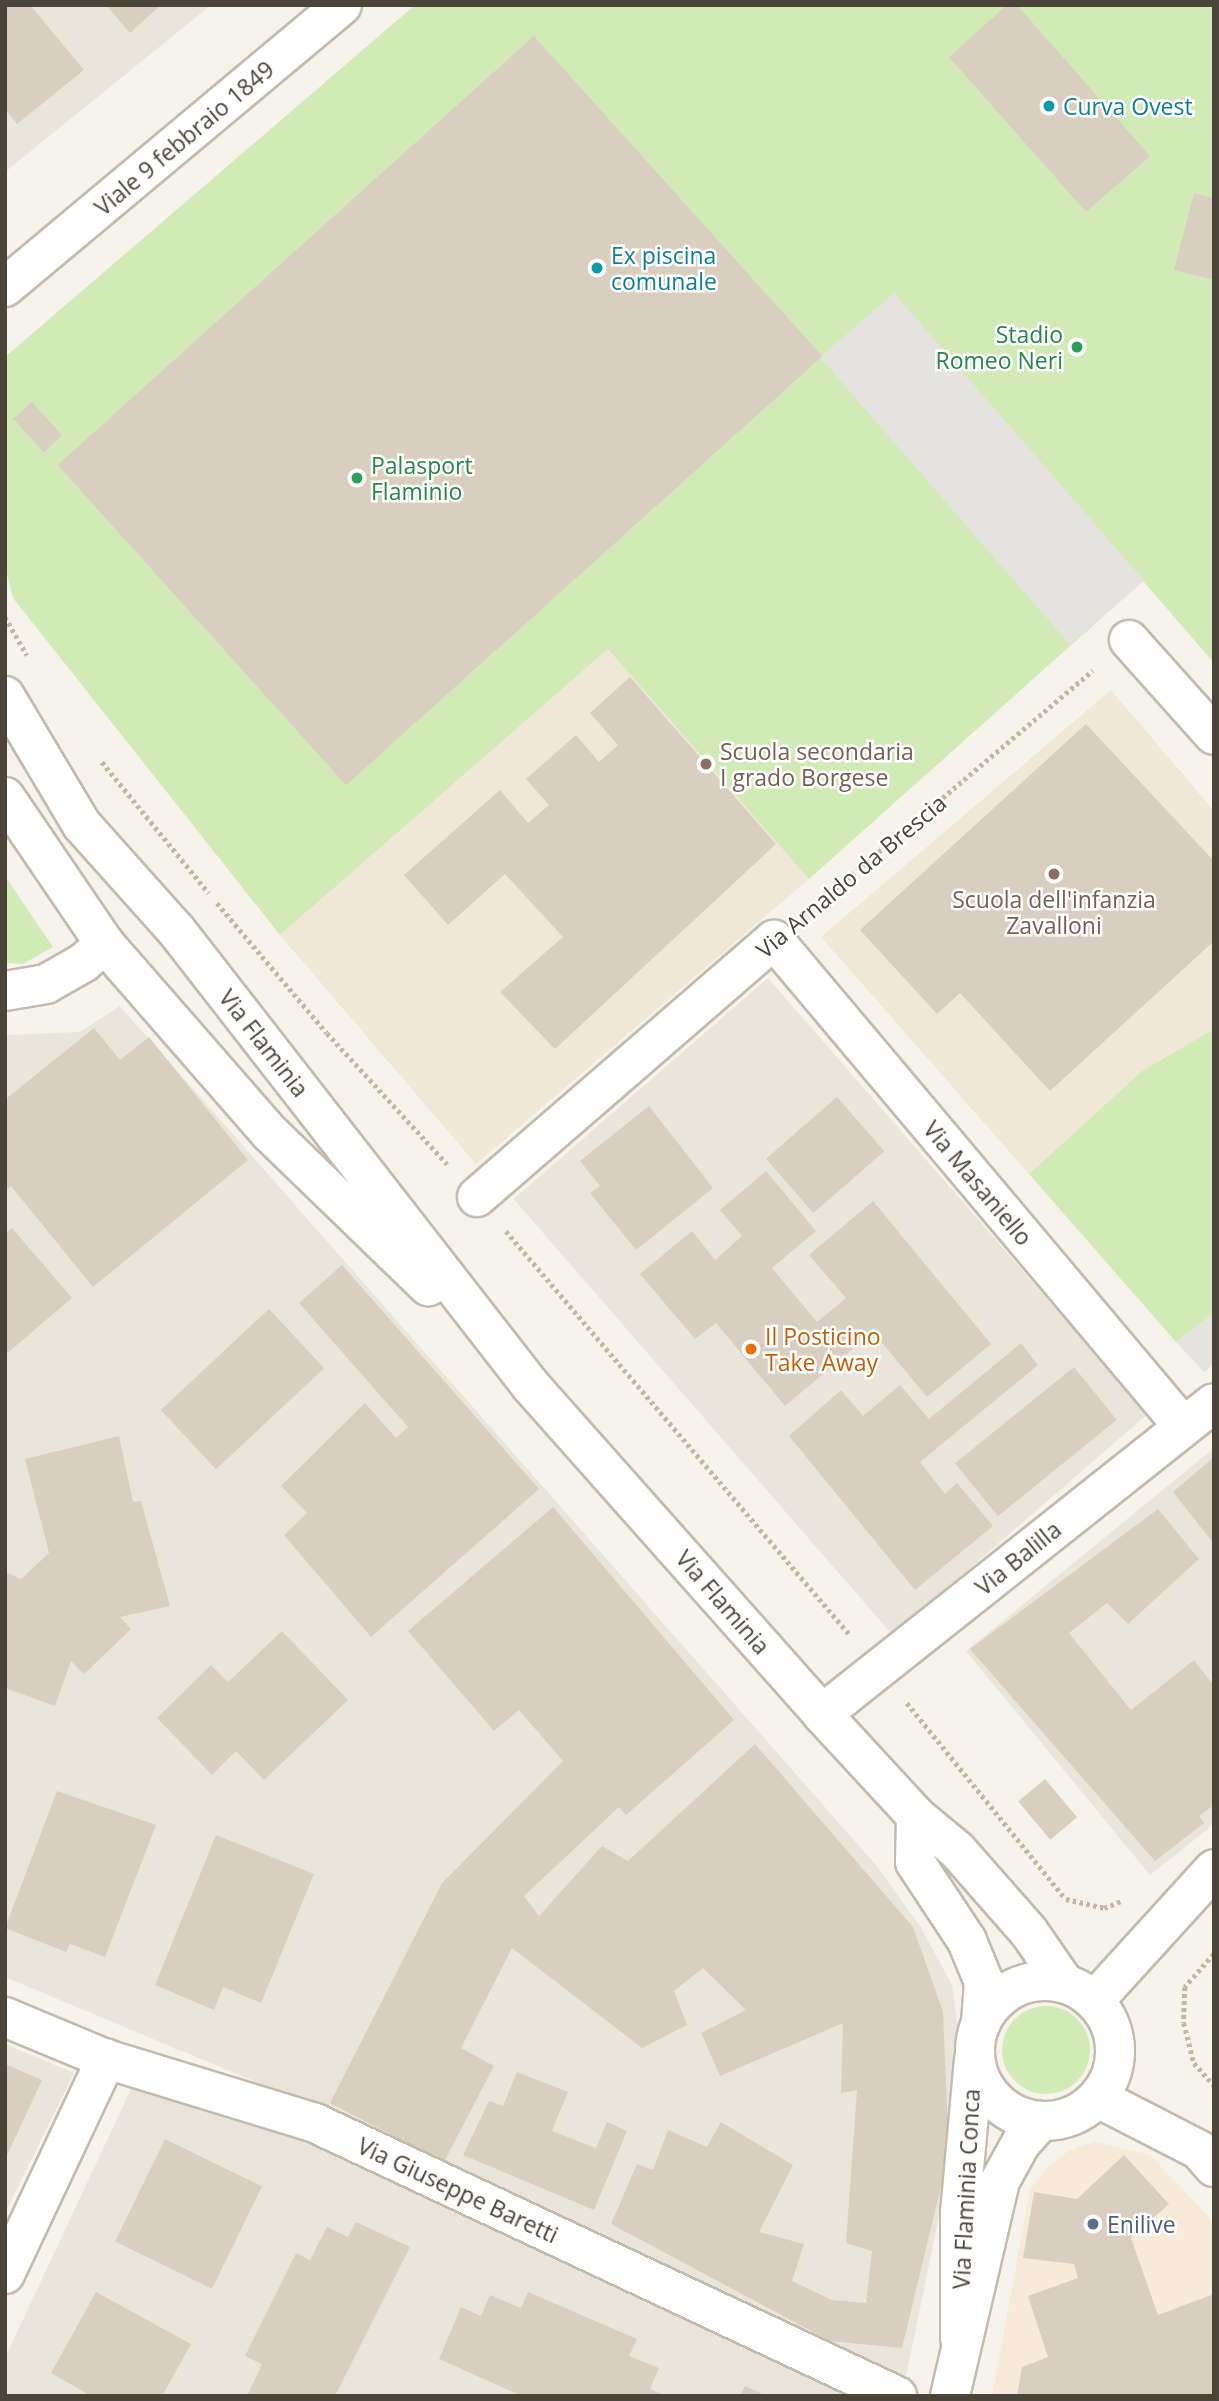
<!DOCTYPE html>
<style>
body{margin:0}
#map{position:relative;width:1219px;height:2401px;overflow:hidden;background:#f6f3ec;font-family:"Open Sans",sans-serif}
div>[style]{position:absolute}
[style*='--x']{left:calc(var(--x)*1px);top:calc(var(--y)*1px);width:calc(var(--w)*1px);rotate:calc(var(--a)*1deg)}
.residential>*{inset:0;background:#eae5da;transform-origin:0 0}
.commercial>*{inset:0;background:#f7ead8}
.education>*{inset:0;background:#efe8d6}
.green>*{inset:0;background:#d2eab5}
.round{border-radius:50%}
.parking>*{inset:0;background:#e5e3e0;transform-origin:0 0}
.building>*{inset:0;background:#d8cfc1;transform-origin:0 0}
.path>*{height:4.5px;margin-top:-2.25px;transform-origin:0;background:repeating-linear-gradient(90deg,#c4b79f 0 3.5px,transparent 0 7px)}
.roads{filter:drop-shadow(2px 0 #c2bbae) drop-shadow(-2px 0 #c2bbae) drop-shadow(0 2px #c2bbae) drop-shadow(0 -2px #c2bbae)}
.minor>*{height:38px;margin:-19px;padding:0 19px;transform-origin:19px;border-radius:19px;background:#fff}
.minor>.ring{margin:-19px;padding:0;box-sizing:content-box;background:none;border:38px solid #fff;border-radius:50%}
.dots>*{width:19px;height:19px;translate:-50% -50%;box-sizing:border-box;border:4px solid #fff;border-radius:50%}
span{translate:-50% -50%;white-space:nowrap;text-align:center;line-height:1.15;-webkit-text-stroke:5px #fff;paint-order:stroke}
.culture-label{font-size:23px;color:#0d838f}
.left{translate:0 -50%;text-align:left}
.street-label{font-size:23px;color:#4b4439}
.leisure-label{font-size:23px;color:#27864d}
.right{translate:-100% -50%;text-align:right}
.education-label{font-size:23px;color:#785e54}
.food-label{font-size:23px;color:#c56008}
.service-label{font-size:23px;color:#4e5e75}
.frame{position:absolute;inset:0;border:7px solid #4b4439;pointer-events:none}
</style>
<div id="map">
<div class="residential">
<i style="clip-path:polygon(5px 5px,211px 5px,5px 172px)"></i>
<i style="left:768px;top:978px;width:578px;height:337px;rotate:49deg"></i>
<i style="clip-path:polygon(120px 1006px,875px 1864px,920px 1926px,952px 1985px,961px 2053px,952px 2153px,905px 2381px,282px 2093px,5px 1977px,5px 1035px,80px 1032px)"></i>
<i style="clip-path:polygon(1214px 1448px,1214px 1824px,1150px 1875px,966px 1651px)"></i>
<i style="clip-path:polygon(5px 2044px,74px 2073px,5px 2213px)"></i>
<i style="clip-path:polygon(131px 2089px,306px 2139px,853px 2396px,5px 2396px,5px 2358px)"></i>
</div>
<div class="commercial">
<i style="clip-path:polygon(1096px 2142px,1150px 2155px,1214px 2222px,1214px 2396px,992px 2396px,1030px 2190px,1047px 2167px,1070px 2150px)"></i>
</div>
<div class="education">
<i style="clip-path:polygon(1067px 647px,809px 879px,476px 1164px,280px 935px,608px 649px)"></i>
<i style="clip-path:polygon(1111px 690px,1214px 811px,1214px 1029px,1142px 1071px,1029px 1174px,821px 937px)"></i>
</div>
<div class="green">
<i style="clip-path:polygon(415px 5px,1214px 5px,1214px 663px,1143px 581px,809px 879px,608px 649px,280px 935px,13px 598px,5px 567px,5px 357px)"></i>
<i style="clip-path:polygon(5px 876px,53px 947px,23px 964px,5px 963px)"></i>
<i style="clip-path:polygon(1214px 1029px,1214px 1313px,1176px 1342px,1029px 1174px,1142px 1071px)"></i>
<i class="round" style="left:1002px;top:2006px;width:88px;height:88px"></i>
</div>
<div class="parking">
<i style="left:894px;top:293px;width:381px;height:98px;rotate:49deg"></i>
<i style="clip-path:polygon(1214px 1313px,1214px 1364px,1204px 1372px,1176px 1342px)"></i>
</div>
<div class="building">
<i style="clip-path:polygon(5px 5px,30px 5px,84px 70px,17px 124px,5px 109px)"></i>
<i style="clip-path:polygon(106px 5px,161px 5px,130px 33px)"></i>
<i style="clip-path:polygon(1007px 5px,1017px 5px,1150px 156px,1086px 212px,949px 57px)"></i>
<i style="left:534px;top:36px;width:431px;height:641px;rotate:48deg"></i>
<i style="clip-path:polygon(1194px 193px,1214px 198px,1214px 280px,1174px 270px)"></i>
<i style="left:32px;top:402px;width:45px;height:25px;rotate:48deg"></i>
<i style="clip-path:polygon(630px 677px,776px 844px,555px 1049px,500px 992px,563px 937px,505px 874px,448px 925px,404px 875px,500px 790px,528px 823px,549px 805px,526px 779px,576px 735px,599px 762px,618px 745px,590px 713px)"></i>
<i style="clip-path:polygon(1086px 724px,1214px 861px,1214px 941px,1050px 1091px,960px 993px,937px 1014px,860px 930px)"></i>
<i style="clip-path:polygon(94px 1028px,120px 1060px,149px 1037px,248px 1160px,93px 1287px,11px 1186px,5px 1191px,5px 1096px,7px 1098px)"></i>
<i style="left:837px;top:1097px;width:72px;height:94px;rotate:49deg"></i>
<i style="clip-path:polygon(649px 1106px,713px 1188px,636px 1250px,590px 1193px,600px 1186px,580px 1161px)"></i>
<i style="clip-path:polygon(766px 1171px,816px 1231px,772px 1268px,817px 1322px,846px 1298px,809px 1255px,873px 1201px,991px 1344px,927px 1397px,873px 1332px,785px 1406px,716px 1323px,695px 1339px,640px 1274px,692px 1231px,715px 1260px,742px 1236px,720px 1210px)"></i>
<i style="clip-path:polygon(12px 1228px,72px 1298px,5px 1355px,5px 1233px)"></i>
<i style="clip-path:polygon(342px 1265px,539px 1489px,371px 1637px,284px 1535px,307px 1513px,281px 1486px,365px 1403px,396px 1438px,408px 1427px,299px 1303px)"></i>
<i style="left:269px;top:1309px;width:81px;height:148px;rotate:47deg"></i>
<i style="clip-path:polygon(1021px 1343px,1038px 1365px,920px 1462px,945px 1494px,957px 1483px,993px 1526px,915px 1590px,789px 1436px,841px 1390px,863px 1416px,900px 1385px,929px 1419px)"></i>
<i style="left:1074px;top:1367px;width:68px;height:153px;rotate:51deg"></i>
<i style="clip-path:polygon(119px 1436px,133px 1502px,141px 1501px,170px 1606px,120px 1617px,131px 1629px,84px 1674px,71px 1661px,55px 1706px,5px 1688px,5px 1572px,21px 1579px,49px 1553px,25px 1459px)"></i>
<i style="clip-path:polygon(1214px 1457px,1214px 1544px,1173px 1492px)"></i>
<i style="clip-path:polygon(553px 1507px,734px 1720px,626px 1815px,619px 1807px,524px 1896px,539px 1916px,602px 1846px,628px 1861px,755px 1744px,913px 1927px,943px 2012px,949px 2153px,902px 2348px,830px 2341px,611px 2224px,637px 2164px,653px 2170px,668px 2130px,707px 2147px,721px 2122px,793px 2165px,759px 2232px,804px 2244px,792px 2281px,832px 2300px,866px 2303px,872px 2251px,846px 2243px,857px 2090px,841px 2093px,843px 2023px,720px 2076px,701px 2033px,746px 2010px,703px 1968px,674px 1991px,687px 2025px,642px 2048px,512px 1948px,461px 2048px,494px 2066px,444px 2162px,330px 2103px,442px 1883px,563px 1761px,519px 1710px,494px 1731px,408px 1631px)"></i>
<i style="clip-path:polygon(1158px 1509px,1199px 1559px,1128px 1624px,1107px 1603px,1069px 1633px,1131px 1710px,1194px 1660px,1214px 1686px,1214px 1805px,1199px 1816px,1204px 1823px,1155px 1861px,970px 1649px)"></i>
<i style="clip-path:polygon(282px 1631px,348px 1700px,264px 1780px,236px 1751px,212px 1775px,157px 1718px,211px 1665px,228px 1682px)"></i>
<i style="left:1045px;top:1779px;width:50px;height:35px;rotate:50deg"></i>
<i style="clip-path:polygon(57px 1791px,156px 1825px,105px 1957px,70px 1944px,66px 1952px,5px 1928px)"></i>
<i style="clip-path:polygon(216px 1835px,314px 1874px,261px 2003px,223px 1987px,214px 2010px,155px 1985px)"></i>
<i style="clip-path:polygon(5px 2064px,42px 2080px,5px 2160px)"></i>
<i style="clip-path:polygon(517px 2072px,568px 2092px,552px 2131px,596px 2148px,607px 2122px,627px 2131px,594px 2210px,463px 2155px,489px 2101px,503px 2106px)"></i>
<i style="left:165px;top:2139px;width:108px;height:114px;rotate:26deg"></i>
<i style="clip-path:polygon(1124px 2155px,1169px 2204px,1131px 2238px,1158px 2315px,1214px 2294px,1214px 2396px,1017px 2396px,1022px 2367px,1048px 2357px,1028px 2296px,1078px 2278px,1074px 2264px,1023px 2258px,1034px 2192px,1077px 2199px)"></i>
<i style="clip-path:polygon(356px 2222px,410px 2247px,335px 2396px,248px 2394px,262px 2364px,245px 2356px,296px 2253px,310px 2260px,327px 2227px,348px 2237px)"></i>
<i style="clip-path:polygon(96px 2292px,191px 2344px,162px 2396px,91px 2396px,51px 2373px)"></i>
<i style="clip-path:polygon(528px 2292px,637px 2339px,629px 2356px,659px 2368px,650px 2389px,666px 2396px,522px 2396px,439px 2359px,461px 2307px,481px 2316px,490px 2295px,521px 2308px)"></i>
<i style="clip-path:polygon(745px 2386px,767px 2396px,740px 2396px)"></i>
</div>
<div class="path">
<i style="--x:5;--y:617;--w:44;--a:59.9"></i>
<i style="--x:102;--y:762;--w:169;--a:50.8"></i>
<i style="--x:217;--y:903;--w:170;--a:49.8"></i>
<i style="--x:327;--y:1033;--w:178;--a:47.5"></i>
<i style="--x:809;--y:911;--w:372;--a:-40.3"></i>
<i style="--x:506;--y:1231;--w:531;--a:49.59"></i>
<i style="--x:907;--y:1703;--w:252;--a:51"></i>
<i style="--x:1066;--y:1899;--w:39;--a:13"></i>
<i style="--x:1104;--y:1908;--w:18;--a:-22"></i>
<i style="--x:1214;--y:1954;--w:44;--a:131.3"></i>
<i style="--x:1185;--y:1987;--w:36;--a:92"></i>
<i style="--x:1184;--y:2023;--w:41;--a:76"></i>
<i style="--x:1194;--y:2063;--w:30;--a:48"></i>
</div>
<div class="roads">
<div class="minor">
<i style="--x:5;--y:287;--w:439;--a:-39.9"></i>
<i style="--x:1129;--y:640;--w:127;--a:48.2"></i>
<i style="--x:5;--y:696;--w:150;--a:59.2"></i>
<i style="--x:82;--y:825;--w:141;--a:48.2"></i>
<i style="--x:176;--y:930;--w:578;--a:52.1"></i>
<i style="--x:531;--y:1386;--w:438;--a:48.4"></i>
<i style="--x:822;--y:1714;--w:139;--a:47.3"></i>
<i style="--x:916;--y:1816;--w:53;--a:39.7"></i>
<i style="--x:957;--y:1850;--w:109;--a:48.7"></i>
<i style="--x:1029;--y:1932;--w:63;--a:55.3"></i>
<i style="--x:5;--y:797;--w:178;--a:55.8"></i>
<i style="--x:105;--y:944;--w:252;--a:48.9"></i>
<i style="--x:271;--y:1134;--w:219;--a:44.1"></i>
<i style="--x:5;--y:991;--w:42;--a:-9.7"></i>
<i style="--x:46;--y:984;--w:43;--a:-29.6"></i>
<i style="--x:83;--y:963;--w:29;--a:-41"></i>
<i style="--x:477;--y:1197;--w:393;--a:-40.9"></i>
<i style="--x:774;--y:940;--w:635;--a:49.92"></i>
<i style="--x:822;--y:1714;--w:500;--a:-38.43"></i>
<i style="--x:916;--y:1816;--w:46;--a:91.2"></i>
<i style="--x:915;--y:1862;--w:95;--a:56.6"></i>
<i style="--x:967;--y:1941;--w:44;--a:67.5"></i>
<i style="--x:984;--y:1982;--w:41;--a:94.2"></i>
<i class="ring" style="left:975px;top:1981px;width:102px;height:102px"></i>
<i style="--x:1094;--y:2001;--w:178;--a:-47.7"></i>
<i style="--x:5;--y:2017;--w:109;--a:22.6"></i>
<i style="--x:106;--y:2059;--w:219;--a:17"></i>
<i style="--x:315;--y:2123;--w:643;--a:25.13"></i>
<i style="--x:1098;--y:2098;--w:114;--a:27.2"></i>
<i style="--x:1199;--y:2150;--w:23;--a:49"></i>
<i style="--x:5;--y:2274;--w:238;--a:-64.8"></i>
<i style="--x:960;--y:2338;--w:125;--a:-90"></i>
<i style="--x:960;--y:2213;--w:154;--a:-84.8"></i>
<i style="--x:950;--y:2396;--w:221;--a:-76.9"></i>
<i style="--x:1000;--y:2181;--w:43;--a:-61.1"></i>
<i style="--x:1021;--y:2143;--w:30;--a:-48"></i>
</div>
</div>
<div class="dots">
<i style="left:1049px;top:106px;background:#0f9aa8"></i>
<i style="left:597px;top:268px;background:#0f9aa8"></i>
<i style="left:1077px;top:347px;background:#2e9e5b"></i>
<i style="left:357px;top:478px;background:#2e9e5b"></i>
<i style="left:706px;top:764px;background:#8d6e63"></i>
<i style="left:1054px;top:874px;background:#8d6e63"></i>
<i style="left:751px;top:1349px;background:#e8710a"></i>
<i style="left:1093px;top:2224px;background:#5c6f8a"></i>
</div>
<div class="culture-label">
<span class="left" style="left:1063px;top:106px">Curva Ovest</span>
<span class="left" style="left:611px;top:268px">Ex piscina<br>comunale</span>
</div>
<div class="street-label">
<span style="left:184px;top:138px;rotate:-40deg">Viale 9 febbraio 1849</span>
<span style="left:851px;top:876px;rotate:-40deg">Via Arnaldo da Brescia</span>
<span style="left:264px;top:1043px;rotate:52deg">Via Flaminia</span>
<span style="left:978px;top:1183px;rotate:50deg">Via Masaniello</span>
<span style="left:1018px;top:1558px;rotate:-39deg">Via Balilla</span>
<span style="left:723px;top:1602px;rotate:49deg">Via Flaminia</span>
<span style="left:966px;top:2189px;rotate:-87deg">Via Flaminia Conca</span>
<span style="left:458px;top:2190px;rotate:25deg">Via Giuseppe Baretti</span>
</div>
<div class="leisure-label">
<span class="right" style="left:1063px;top:347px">Stadio<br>Romeo Neri</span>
<span class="left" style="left:371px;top:478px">Palasport<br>Flaminio</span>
</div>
<div class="education-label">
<span class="left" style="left:720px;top:764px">Scuola secondaria<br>I grado Borgese</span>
<span style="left:1054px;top:912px">Scuola dell'infanzia<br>Zavalloni</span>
</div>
<div class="food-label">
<span class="left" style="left:765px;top:1349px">Il Posticino<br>Take Away</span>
</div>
<div class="service-label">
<span class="left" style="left:1107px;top:2224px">Enilive</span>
</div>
<div class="frame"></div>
</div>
